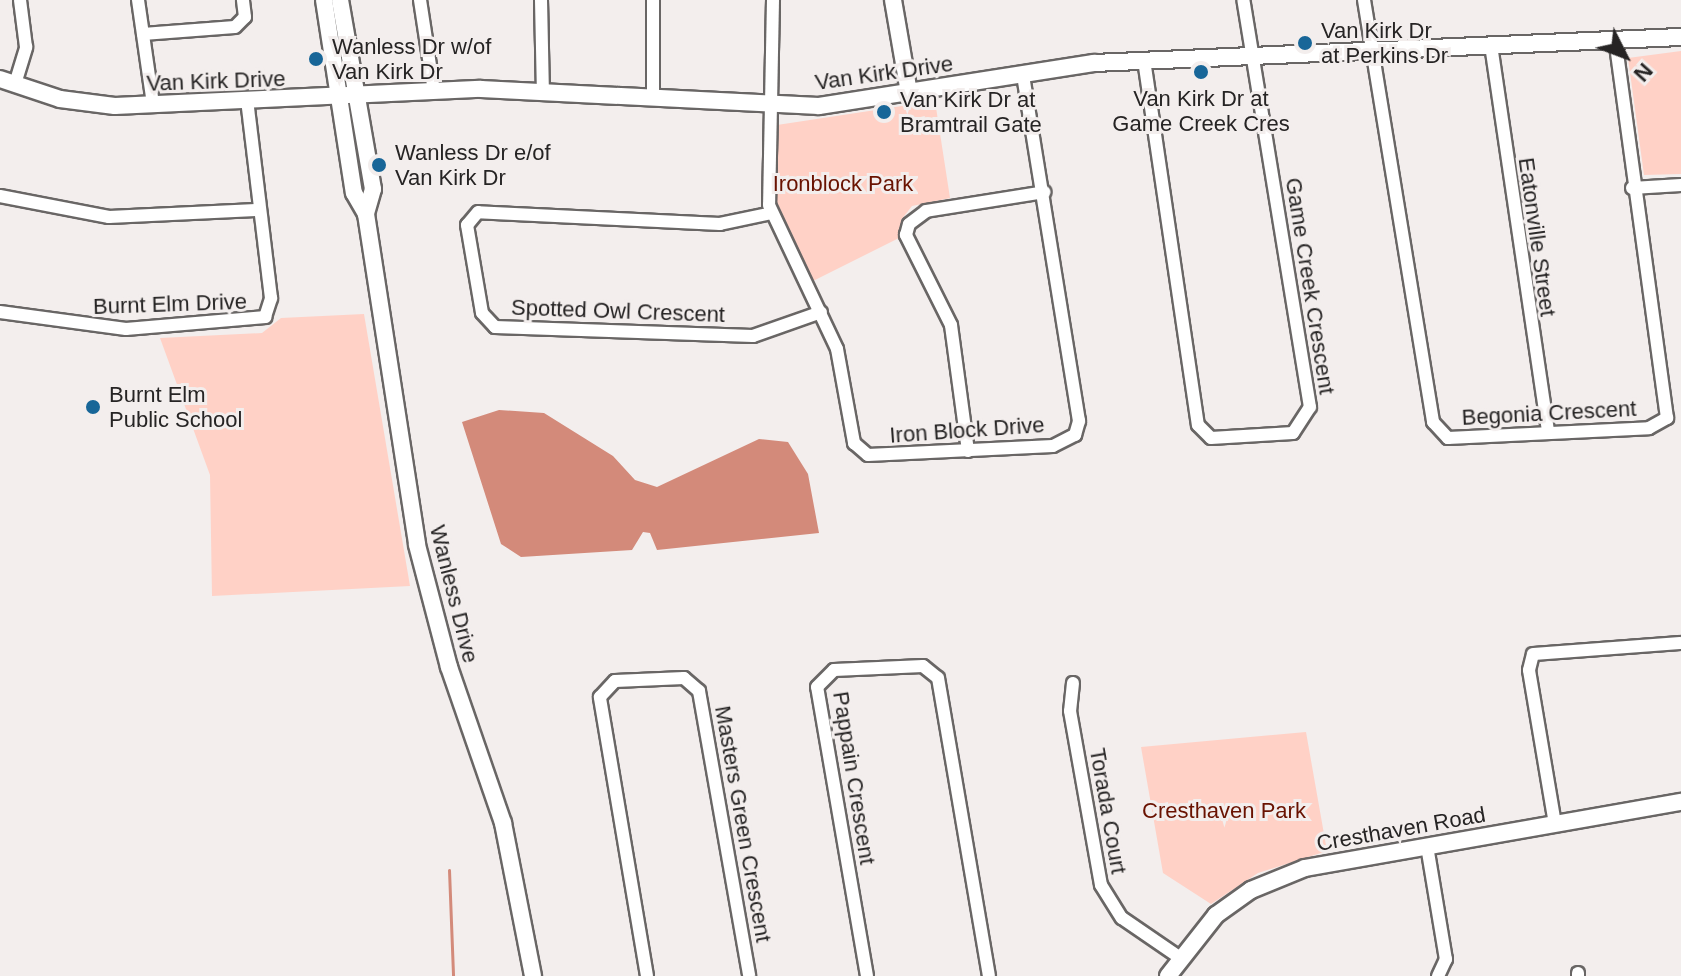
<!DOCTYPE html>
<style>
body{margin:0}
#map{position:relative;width:1681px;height:976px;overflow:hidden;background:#f3eeed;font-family:Helvetica,sans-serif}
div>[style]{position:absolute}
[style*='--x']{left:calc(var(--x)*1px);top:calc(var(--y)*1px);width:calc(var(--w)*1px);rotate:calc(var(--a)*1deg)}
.green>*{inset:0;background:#ffd1c6}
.water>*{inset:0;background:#d38a7a}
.stream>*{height:3px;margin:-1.5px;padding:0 1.5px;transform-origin:1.5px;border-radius:1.5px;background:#d38a7a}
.roads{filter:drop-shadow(2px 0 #696665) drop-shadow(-2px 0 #696665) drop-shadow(0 2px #696665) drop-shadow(0 -2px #696665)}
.street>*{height:12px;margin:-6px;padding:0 6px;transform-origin:6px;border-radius:6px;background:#fff}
.secondary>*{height:16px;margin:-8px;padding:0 8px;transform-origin:8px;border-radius:8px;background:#fff}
.dots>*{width:22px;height:22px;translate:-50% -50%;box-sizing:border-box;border:4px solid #f3eeed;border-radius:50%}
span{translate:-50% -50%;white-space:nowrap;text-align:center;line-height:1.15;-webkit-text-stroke:6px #f3eeed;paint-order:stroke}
.poi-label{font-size:22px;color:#262424}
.left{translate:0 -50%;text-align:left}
.street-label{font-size:22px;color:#262424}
.park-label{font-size:22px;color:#691201}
.north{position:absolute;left:1585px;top:16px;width:80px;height:80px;-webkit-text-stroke:6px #f3eeed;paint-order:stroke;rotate:132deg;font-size:22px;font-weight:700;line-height:32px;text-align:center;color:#262424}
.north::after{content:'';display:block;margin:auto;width:28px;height:36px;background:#262424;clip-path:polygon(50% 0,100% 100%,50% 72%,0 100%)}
</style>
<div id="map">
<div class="green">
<i style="clip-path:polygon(1681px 51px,1681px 174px,1644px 175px,1628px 58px)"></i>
<i style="clip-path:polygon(935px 101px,950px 198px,912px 206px,901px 220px,901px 237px,813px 281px,774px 196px,777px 125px)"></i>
<i style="clip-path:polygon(364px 314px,410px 586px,212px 596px,210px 475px,160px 338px,262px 333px,281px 318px)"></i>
<i style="clip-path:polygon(1306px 732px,1327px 851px,1258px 873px,1211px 904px,1163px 873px,1141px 747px)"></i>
</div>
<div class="water">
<i style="clip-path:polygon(499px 410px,544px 413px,613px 456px,635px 480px,657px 487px,759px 439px,788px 442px,808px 474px,819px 533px,657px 550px,650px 533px,643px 532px,632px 550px,521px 557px,501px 544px,462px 422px)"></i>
</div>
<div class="stream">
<i style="--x:449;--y:870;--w:106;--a:87.8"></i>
</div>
<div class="roads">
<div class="street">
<i style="--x:138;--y:0;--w:105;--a:81.8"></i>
<i style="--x:420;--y:0;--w:93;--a:81.3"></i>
<i style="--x:541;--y:0;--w:92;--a:88.8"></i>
<i style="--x:773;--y:0;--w:205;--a:91.1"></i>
<i style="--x:769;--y:205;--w:159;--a:64.7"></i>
<i style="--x:837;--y:349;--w:96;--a:79.7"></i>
<i style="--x:854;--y:443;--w:18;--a:41"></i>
<i style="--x:868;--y:455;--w:185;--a:-2.8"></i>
<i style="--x:1053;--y:446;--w:25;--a:-27"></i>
<i style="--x:1075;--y:435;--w:15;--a:-74"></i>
<i style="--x:1079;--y:421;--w:351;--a:-99.2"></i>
<i style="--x:1364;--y:0;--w:428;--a:80.7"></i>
<i style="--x:1433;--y:422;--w:22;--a:47"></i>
<i style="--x:1448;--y:438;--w:201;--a:-2.8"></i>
<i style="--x:1649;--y:428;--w:21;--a:-29"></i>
<i style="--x:1667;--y:418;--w:382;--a:-97.8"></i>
<i style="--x:143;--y:34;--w:92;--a:-4.4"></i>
<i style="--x:235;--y:27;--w:14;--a:-45"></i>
<i style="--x:245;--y:17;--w:17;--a:-97"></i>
<i style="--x:1491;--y:45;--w:392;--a:81.6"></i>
<i style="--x:1144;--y:60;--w:369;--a:81.6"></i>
<i style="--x:1198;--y:425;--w:18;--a:45"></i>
<i style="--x:1211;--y:438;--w:82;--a:-3.5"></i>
<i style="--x:1293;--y:433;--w:31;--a:-57"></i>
<i style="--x:1310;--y:407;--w:412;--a:-99.3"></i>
<i style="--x:15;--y:84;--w:39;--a:-73"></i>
<i style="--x:26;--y:47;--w:47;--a:-97.3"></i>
<i style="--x:653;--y:98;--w:98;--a:-90"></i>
<i style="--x:1632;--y:188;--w:49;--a:-3.5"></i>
<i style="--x:0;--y:196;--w:111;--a:10.9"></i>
<i style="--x:109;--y:217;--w:147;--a:-2.7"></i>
<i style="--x:772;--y:213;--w:53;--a:168.1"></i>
<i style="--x:720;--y:224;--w:242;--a:-177.2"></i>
<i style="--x:478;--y:212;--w:17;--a:130"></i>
<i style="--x:467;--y:225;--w:89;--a:80.3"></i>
<i style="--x:482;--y:313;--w:19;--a:47"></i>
<i style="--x:495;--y:327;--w:258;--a:2"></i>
<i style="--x:753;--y:336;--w:72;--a:-19.4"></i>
<i style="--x:0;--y:312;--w:127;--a:7.7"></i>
<i style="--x:126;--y:329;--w:140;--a:-4.9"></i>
<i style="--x:265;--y:317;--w:20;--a:-72"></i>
<i style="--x:271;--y:298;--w:198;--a:-96.9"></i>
<i style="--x:968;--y:451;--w:127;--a:-97.7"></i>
<i style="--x:951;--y:325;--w:101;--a:-116.6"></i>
<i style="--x:906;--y:235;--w:11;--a:-75"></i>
<i style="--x:909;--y:224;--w:21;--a:-37"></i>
<i style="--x:926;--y:211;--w:120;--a:-9.1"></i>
<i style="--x:1073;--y:683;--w:28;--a:96"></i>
<i style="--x:1070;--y:711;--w:177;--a:79.9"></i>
<i style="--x:1101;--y:885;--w:39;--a:58"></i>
<i style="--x:1122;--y:918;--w:69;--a:34.4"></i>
<i style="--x:1555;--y:824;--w:156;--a:-99.6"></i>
<i style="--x:1529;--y:670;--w:16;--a:-76"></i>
<i style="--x:1533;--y:654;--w:148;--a:-4.3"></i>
<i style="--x:1427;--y:846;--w:115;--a:80.5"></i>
<i style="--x:1446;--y:959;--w:19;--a:115"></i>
<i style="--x:1578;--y:973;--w:3;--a:90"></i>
<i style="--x:647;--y:976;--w:283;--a:-99.6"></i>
<i style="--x:600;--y:697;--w:22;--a:-47"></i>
<i style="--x:615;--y:681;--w:69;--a:-2.5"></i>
<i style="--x:684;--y:678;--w:20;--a:41"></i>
<i style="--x:699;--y:691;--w:289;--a:80"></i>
<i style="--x:867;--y:976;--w:293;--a:-99.8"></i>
<i style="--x:817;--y:687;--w:24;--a:-45"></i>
<i style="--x:834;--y:670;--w:89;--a:-2.6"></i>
<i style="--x:923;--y:666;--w:19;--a:39"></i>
<i style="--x:938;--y:678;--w:302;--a:80.3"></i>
</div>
<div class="secondary">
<i style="--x:324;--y:0;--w:195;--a:81.2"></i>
<i style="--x:354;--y:193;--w:24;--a:60"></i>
<i style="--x:366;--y:214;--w:335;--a:81.2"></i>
<i style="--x:417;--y:545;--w:126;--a:75.3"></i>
<i style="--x:449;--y:667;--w:165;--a:70.9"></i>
<i style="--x:503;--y:823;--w:156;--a:78.9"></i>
<i style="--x:340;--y:0;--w:192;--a:80.1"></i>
<i style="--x:373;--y:189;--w:26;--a:106"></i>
<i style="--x:893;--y:0;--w:94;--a:80.2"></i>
<i style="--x:0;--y:79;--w:63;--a:18.4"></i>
<i style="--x:60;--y:99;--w:55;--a:7.3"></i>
<i style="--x:115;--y:106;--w:366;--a:-2.7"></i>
<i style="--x:481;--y:89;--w:338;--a:2.9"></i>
<i style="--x:819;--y:106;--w:278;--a:-8.9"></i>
<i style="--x:1094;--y:63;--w:588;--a:-2.54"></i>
<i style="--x:1168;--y:976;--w:78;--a:-51.8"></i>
<i style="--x:1216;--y:915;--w:43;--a:-35.5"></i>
<i style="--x:1251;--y:890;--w:58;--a:-22.2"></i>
<i style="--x:1305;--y:868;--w:382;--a:-10"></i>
</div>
</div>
<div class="dots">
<i style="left:1305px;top:43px;background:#186698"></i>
<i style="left:316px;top:59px;background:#186698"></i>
<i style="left:1201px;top:72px;background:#186698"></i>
<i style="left:884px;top:112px;background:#186698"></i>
<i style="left:379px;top:165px;background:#186698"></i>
<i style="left:93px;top:407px;background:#186698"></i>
</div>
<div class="poi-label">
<span class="left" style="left:1321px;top:43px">Van Kirk Dr<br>at Perkins Dr</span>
<span class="left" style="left:332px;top:59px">Wanless Dr w/of<br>Van Kirk Dr</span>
<span style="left:1201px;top:111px">Van Kirk Dr at<br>Game Creek Cres</span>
<span class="left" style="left:900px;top:112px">Van Kirk Dr at<br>Bramtrail Gate</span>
<span class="left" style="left:395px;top:165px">Wanless Dr e/of<br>Van Kirk Dr</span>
<span class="left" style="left:109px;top:407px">Burnt Elm<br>Public School</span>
</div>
<div class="street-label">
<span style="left:884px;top:73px;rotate:-8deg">Van Kirk Drive</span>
<span style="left:216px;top:81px;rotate:-2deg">Van Kirk Drive</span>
<span style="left:1537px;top:237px;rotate:82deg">Eatonville Street</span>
<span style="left:1310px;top:286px;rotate:81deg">Game Creek Crescent</span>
<span style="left:170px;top:304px;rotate:-2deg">Burnt Elm Drive</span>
<span style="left:618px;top:311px;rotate:2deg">Spotted Owl Crescent</span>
<span style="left:1549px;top:413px;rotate:-3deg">Begonia Crescent</span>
<span style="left:967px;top:430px;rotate:-4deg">Iron Block Drive</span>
<span style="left:454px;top:594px;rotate:76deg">Wanless Drive</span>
<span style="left:854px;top:778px;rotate:81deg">Pappain Crescent</span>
<span style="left:1108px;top:811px;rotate:80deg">Torada Court</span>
<span style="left:743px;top:824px;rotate:80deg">Masters Green Crescent</span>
<span style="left:1401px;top:829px;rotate:-10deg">Cresthaven Road</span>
</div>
<div class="park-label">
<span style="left:843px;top:184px">Ironblock Park</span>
<span style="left:1224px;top:811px">Cresthaven Park</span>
</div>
<div class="north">N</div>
</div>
